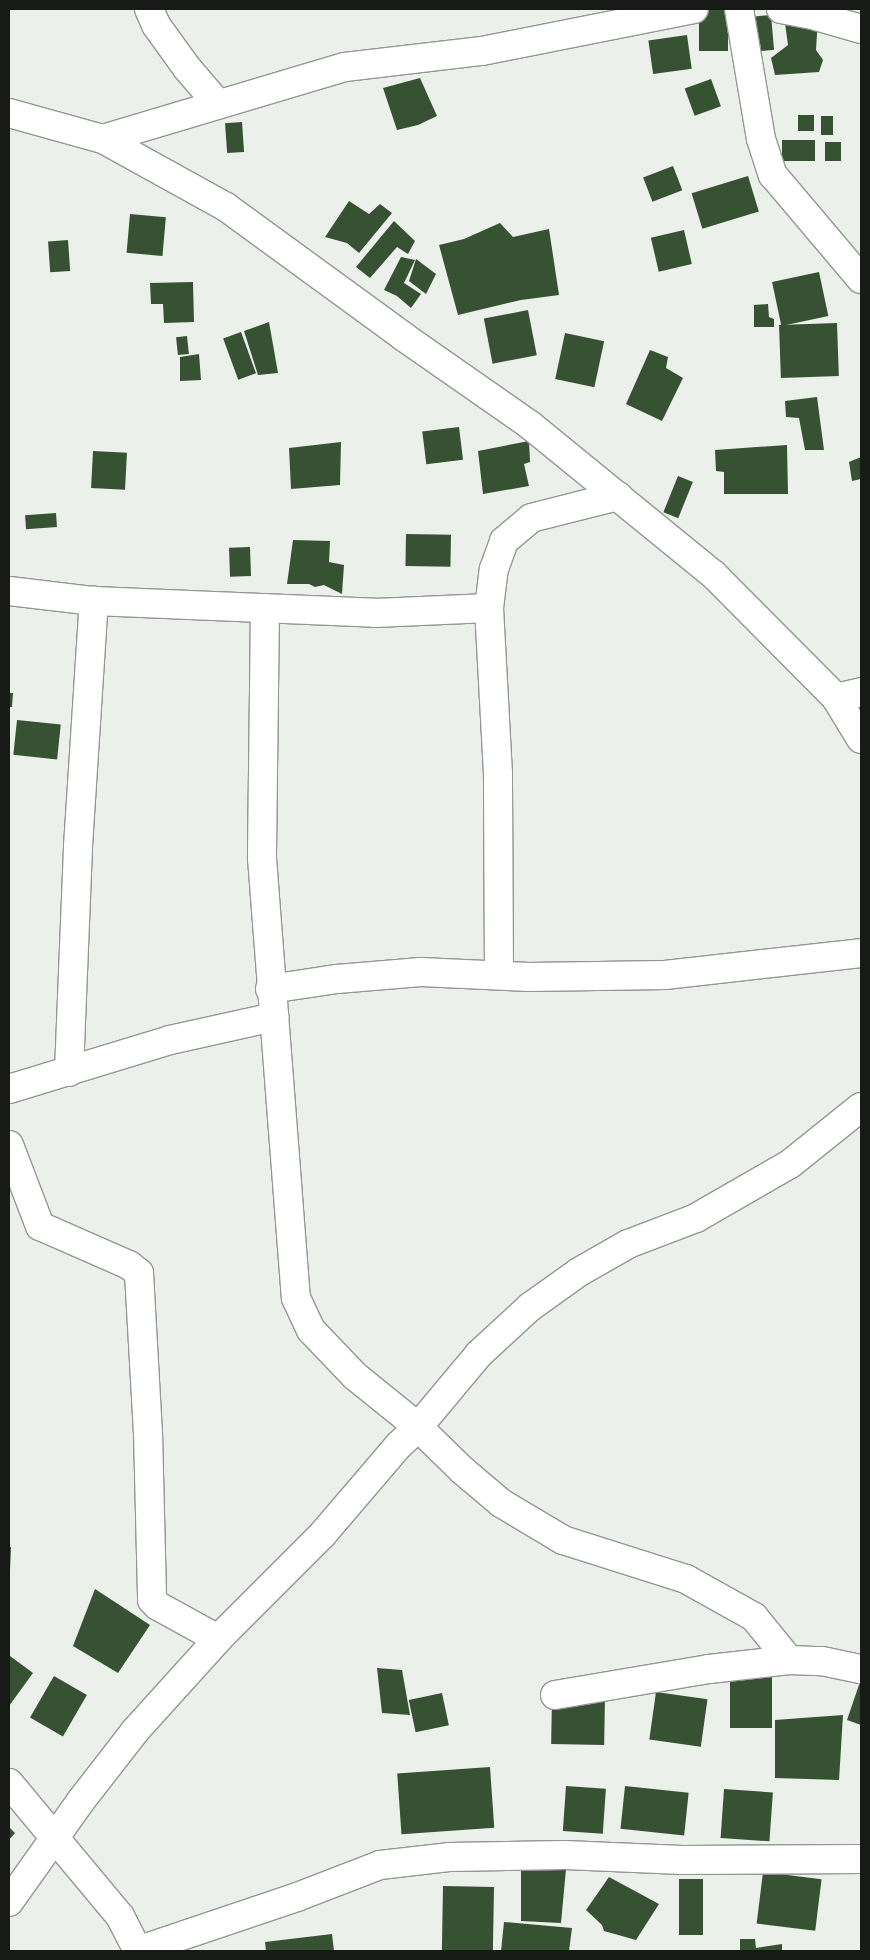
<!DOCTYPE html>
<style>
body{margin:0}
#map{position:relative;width:870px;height:1960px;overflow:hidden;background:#ecf0eb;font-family:"IBM Plex Sans",sans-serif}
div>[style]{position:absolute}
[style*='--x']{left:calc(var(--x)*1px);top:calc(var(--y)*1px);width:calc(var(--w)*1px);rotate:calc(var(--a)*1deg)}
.building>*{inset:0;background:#365232;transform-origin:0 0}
.roads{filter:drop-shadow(1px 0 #939793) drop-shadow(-1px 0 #939793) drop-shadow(0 1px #939793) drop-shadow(0 -1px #939793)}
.street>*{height:28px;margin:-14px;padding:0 14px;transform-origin:14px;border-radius:14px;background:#fff}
span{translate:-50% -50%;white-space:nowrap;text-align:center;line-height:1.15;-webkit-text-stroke:5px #ecf0eb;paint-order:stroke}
.frame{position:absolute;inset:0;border:10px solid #181a18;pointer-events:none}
</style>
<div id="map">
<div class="building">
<i style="left:699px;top:9px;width:29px;height:42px"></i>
<i style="left:771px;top:15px;width:35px;height:16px;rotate:85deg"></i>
<i style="clip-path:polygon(784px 16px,818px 18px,816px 50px,823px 60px,819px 72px,775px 75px,771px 58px,788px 45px)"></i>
<i style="left:687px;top:35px;width:34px;height:39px;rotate:82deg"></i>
<i style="clip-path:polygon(420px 78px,437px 116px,418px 125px,397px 130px,383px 88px)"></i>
<i style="left:711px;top:79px;width:29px;height:28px;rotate:70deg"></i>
<i style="left:798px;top:115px;width:16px;height:16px"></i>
<i style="left:821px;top:116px;width:12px;height:19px"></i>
<i style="left:242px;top:122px;width:30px;height:17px;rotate:86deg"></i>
<i style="left:782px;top:140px;width:33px;height:21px"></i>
<i style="left:825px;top:142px;width:16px;height:19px"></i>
<i style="left:673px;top:166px;width:26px;height:32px;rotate:69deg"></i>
<i style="left:748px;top:176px;width:37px;height:59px;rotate:73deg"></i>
<i style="clip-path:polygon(349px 201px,369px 214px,380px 204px,392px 213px,359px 253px,347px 243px,325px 237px)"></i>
<i style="left:130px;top:214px;width:36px;height:39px;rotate:5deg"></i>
<i style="clip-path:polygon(394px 221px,415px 241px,408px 254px,397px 247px,370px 278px,356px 267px)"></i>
<i style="clip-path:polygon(500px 223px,513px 237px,549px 229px,559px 295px,521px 300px,458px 315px,439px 245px,464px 239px)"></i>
<i style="left:684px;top:230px;width:35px;height:34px;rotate:77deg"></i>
<i style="left:68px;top:240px;width:31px;height:20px;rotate:86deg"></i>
<i style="clip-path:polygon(401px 257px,415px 260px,404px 283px,421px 294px,411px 308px,397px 296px,384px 290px)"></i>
<i style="clip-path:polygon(416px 259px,436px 274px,426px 294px,409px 281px)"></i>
<i style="left:819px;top:272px;width:45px;height:48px;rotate:78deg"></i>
<i style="clip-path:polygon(193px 282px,194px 322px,164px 323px,163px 304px,151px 304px,150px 283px)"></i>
<i style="clip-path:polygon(768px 304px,769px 317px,774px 319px,774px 327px,754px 327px,754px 305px)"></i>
<i style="left:528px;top:310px;width:46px;height:45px;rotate:79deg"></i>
<i style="clip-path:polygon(269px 322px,278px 373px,258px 375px,244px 331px)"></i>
<i style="left:837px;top:323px;width:53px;height:58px;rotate:88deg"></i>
<i style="left:241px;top:332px;width:44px;height:19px;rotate:70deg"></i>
<i style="left:565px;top:333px;width:40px;height:47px;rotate:12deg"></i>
<i style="left:187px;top:336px;width:18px;height:11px;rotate:84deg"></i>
<i style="clip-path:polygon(650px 350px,668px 357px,666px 368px,683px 378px,662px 421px,626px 404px)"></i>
<i style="clip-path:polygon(199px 354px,201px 380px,180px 381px,180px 357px)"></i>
<i style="clip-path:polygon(817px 397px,824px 450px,805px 450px,799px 418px,786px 417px,785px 401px)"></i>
<i style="left:459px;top:427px;width:33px;height:37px;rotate:83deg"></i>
<i style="clip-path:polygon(529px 441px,530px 462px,524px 464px,529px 486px,483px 494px,478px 451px)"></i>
<i style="clip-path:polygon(341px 442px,340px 485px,291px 489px,289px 448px)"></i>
<i style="clip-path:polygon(787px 445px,788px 494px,724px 494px,724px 472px,716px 471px,715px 450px)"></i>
<i style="left:93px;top:451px;width:34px;height:37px;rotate:3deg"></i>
<i style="clip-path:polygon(861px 457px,861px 479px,852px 481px,849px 462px)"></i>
<i style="left:678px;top:476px;width:16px;height:39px;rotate:22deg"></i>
<i style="left:56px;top:513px;width:14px;height:31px;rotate:86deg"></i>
<i style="left:406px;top:534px;width:45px;height:32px;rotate:1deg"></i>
<i style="clip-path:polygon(293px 540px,330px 541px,329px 562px,344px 565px,342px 594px,324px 585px,315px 587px,309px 584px,287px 584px)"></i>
<i style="left:250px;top:547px;width:29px;height:21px;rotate:88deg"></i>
<i style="clip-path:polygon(9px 693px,13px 693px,12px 707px,9px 707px)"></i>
<i style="left:17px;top:720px;width:44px;height:35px;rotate:6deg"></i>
<i style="clip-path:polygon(9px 1547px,11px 1547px,10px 1571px,9px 1571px)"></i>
<i style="clip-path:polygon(95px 1589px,150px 1625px,118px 1673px,73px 1646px)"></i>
<i style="clip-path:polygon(10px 1656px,33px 1673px,9px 1706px,9px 1657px)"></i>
<i style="clip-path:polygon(377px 1668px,402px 1670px,410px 1715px,382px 1713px)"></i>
<i style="left:730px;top:1670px;width:42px;height:58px"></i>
<i style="left:54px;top:1676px;width:38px;height:48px;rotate:30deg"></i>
<i style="clip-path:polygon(861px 1679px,861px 1725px,847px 1720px)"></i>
<i style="left:656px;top:1692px;width:52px;height:48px;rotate:8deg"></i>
<i style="left:442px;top:1693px;width:33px;height:34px;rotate:78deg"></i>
<i style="left:605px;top:1696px;width:49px;height:53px;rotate:91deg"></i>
<i style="clip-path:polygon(843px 1715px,839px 1780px,775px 1778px,775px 1720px)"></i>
<i style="left:490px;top:1767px;width:61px;height:93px;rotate:86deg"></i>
<i style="left:566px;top:1786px;width:40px;height:45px;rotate:4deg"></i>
<i style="left:625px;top:1786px;width:64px;height:43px;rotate:6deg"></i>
<i style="left:724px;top:1789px;width:49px;height:49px;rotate:4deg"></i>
<i style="clip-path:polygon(9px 1827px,15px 1833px,9px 1840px)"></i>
<i style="clip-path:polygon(566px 1869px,561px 1923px,521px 1921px,521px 1870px)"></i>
<i style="left:763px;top:1872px;width:59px;height:52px;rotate:7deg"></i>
<i style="clip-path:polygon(609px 1877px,659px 1904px,636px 1940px,604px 1931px,602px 1925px,586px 1910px)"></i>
<i style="left:679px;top:1879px;width:24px;height:56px"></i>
<i style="left:443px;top:1886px;width:51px;height:65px;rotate:1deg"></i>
<i style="clip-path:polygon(504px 1922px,572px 1928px,569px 1951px,501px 1951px)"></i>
<i style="clip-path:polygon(332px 1934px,334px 1951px,266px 1951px,265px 1942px)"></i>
<i style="clip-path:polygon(740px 1939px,755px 1939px,756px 1948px,782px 1944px,782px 1951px,740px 1951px)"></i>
</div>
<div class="roads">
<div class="street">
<i style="--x:149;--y:9;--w:17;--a:66"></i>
<i style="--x:156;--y:25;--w:53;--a:54.2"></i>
<i style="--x:187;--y:68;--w:48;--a:49.3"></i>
<i style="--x:739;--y:9;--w:132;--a:80.4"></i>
<i style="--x:761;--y:139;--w:38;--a:72"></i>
<i style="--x:773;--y:175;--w:136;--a:49.8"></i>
<i style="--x:781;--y:9;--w:36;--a:11"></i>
<i style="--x:816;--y:16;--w:47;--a:16.1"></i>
<i style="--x:9;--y:113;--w:98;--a:15.5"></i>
<i style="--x:103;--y:139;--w:141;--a:28.9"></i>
<i style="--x:226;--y:207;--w:220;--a:36.1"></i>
<i style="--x:404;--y:337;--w:154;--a:34.9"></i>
<i style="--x:530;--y:425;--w:236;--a:39.2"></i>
<i style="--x:713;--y:574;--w:175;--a:45.2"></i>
<i style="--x:836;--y:698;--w:48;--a:58.6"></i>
<i style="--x:103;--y:139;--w:252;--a:-16.6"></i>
<i style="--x:345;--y:67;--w:138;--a:-6.7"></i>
<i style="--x:482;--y:51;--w:216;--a:-11.2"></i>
<i style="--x:9;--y:591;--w:86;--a:6.7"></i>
<i style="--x:94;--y:601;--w:281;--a:2.4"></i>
<i style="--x:375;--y:613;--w:114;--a:-2.5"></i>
<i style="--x:265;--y:608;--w:250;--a:90.7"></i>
<i style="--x:262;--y:858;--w:441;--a:85.6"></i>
<i style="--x:296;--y:1298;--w:35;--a:65"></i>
<i style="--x:311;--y:1330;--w:64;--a:46.3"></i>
<i style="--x:355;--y:1376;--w:81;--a:39"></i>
<i style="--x:418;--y:1427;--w:62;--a:44.3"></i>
<i style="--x:462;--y:1470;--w:51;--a:40.2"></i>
<i style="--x:501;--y:1503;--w:72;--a:30.8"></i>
<i style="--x:563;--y:1540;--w:129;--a:17.6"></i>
<i style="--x:686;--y:1579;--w:78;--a:29.2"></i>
<i style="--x:754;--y:1617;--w:55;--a:50.9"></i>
<i style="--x:836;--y:698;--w:26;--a:-13"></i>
<i style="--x:499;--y:975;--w:201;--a:-90.3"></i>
<i style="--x:498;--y:774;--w:166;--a:-93.1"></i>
<i style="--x:489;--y:608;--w:39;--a:-83"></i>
<i style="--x:494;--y:569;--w:30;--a:-70"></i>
<i style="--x:504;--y:541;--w:35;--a:-40"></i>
<i style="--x:531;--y:518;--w:90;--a:-14.2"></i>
<i style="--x:270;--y:989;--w:68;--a:-8.5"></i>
<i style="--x:337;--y:979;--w:84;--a:-4.8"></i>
<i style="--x:421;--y:972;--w:108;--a:2.7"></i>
<i style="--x:529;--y:977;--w:136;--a:-0.8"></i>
<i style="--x:665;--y:975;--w:197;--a:-6.4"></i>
<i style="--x:69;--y:1072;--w:226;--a:-87.7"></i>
<i style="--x:78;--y:846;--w:246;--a:-86.3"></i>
<i style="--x:9;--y:1089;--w:168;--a:-16.9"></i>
<i style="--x:170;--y:1040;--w:107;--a:-12.5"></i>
<i style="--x:9;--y:1145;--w:87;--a:69.1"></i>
<i style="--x:40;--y:1226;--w:97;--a:23.7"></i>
<i style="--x:129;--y:1265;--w:13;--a:39"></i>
<i style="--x:139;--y:1273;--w:159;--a:86.8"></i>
<i style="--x:148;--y:1432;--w:168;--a:88.6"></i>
<i style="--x:152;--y:1600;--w:8;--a:45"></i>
<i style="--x:158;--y:1606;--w:68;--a:28.8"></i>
<i style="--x:555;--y:1695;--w:156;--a:-9.6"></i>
<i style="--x:709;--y:1669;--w:81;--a:-6.4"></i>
<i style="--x:789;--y:1660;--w:33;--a:2"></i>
<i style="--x:822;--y:1661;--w:40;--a:12"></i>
<i style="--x:9;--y:1783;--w:173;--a:50.2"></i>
<i style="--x:120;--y:1916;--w:39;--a:63"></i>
<i style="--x:9;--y:1902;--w:123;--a:-54.6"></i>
<i style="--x:80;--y:1802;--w:90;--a:-52.2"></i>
<i style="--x:135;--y:1731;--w:124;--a:-47.9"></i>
<i style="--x:218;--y:1639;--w:147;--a:-45"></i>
<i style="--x:322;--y:1535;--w:118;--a:-49.5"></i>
<i style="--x:399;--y:1445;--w:26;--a:-43"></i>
<i style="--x:418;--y:1427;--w:95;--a:-50.1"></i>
<i style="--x:479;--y:1354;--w:69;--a:-42.7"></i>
<i style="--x:530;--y:1307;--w:60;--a:-35.5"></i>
<i style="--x:579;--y:1272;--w:56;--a:-29.7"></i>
<i style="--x:628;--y:1244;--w:73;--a:-20.9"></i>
<i style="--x:696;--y:1218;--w:108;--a:-29.9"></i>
<i style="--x:790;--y:1164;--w:91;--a:-38.8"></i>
<i style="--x:137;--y:1951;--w:169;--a:-18.6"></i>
<i style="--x:297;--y:1897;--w:89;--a:-21.1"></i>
<i style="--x:380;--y:1865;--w:69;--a:-6.6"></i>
<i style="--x:449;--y:1857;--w:116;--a:-1"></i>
<i style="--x:565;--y:1855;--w:117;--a:2.4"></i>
<i style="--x:682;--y:1860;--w:179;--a:-0.3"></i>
</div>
</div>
<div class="frame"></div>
</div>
